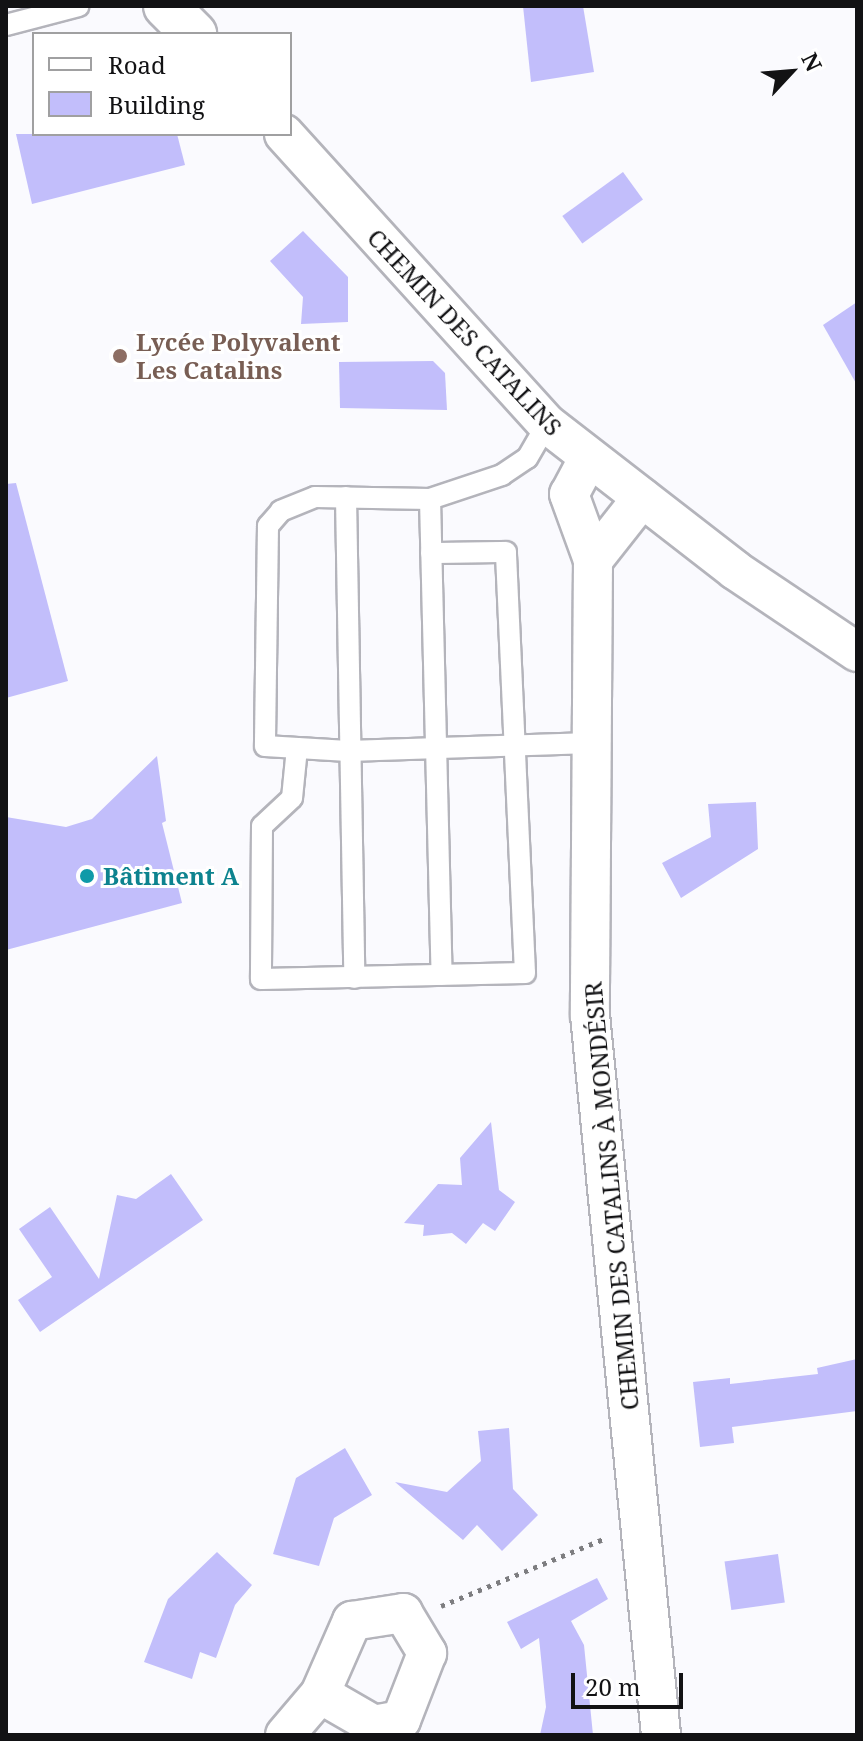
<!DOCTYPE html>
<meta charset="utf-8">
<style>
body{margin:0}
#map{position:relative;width:863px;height:1741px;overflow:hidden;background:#fafafe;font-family:"Noto Serif",serif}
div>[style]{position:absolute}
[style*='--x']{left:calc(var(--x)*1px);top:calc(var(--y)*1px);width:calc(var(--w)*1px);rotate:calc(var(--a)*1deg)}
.building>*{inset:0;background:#c2befb;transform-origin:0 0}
.path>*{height:5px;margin-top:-2.5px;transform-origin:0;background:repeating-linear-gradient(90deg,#7d7d80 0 4px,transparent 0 10px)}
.roads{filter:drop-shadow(2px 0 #b4b4bb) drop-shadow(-2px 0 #b4b4bb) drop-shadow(0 2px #b4b4bb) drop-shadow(0 -2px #b4b4bb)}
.service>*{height:20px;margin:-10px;padding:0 10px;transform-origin:10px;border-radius:10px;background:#fff}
.minor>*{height:38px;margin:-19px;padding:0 19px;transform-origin:19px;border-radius:19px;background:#fff}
.tertiary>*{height:44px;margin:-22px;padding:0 22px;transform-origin:22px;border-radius:22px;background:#fff}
.dots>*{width:22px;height:22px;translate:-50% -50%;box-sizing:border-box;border:4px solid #fff;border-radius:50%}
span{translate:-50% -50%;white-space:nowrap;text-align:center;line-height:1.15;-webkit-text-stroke:6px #fff;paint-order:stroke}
.street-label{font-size:24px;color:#121214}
.education-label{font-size:24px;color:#785e54;font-weight:700}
.left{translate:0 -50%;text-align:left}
.culture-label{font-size:24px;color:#0d838f;font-weight:700}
.frame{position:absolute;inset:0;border:8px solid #121214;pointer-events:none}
.legend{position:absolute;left:32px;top:32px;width:260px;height:104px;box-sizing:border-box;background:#fff;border:2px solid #a0a0a1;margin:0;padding:10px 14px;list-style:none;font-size:24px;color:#121214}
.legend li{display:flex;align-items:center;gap:16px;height:40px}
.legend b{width:40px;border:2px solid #a0a0a1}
.north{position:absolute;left:751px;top:32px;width:80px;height:80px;-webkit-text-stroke:6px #fff;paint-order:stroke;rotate:64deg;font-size:22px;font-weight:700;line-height:32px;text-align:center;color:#121214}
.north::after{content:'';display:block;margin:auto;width:28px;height:36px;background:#121214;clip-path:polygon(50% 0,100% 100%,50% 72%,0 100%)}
.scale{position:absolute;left:571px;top:1673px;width:112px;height:36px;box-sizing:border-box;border:4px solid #121214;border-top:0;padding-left:10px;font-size:24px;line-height:28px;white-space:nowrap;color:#121214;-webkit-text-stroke:6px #fff;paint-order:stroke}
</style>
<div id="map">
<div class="building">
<i style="clip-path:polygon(523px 6px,583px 6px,594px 72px,531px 82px)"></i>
<i style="clip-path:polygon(16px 134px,177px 134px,185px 165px,32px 204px)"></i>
<i style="left:623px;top:172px;width:34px;height:75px;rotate:54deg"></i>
<i style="clip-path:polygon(303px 231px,348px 277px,348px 322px,301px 324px,303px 297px,270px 261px)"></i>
<i style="clip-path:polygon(857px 302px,857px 385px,823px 325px)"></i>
<i style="clip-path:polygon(433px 361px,445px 373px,447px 410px,340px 408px,339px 362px)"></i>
<i style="clip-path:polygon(16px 483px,68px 681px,6px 698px,6px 484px)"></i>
<i style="clip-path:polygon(157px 756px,166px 821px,162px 823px,182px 903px,6px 950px,6px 817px,66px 827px,92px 819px)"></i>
<i style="clip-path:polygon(756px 802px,758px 849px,681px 898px,662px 863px,711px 837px,708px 804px)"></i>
<i style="clip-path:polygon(491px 1122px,499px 1190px,515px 1202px,495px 1231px,483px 1223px,466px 1244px,452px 1233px,423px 1236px,424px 1225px,404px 1223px,438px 1184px,462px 1185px,460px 1158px)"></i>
<i style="clip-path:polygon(171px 1174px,203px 1220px,40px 1332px,18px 1300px,52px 1277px,19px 1229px,50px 1207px,99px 1279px,117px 1195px,136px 1199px)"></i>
<i style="clip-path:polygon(857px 1359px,857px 1411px,732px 1427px,734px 1443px,700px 1447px,693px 1382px,730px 1378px,730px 1384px,818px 1374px,817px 1368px)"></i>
<i style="clip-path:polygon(509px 1428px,513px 1489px,538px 1515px,502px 1551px,477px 1525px,463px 1540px,395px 1482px,447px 1492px,481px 1461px,478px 1431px)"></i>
<i style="clip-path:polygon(345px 1448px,372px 1495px,334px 1518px,319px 1566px,273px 1554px,296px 1478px)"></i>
<i style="clip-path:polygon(217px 1552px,252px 1585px,235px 1605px,216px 1658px,200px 1652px,192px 1679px,144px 1662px,168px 1599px)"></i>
<i style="left:778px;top:1554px;width:49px;height:54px;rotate:82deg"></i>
<i style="clip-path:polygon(597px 1578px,608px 1599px,571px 1621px,584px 1645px,593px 1735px,540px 1735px,546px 1707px,539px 1638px,521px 1649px,507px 1622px)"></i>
</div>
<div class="path">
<i style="--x:441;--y:1606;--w:178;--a:-22.4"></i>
</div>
<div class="roads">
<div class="service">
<i style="--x:6;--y:25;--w:75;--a:-14.6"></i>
<i style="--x:547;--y:424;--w:39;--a:120"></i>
<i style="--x:527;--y:458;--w:30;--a:146"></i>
<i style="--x:502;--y:475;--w:76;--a:161.6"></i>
<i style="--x:430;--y:499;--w:115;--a:-179"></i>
<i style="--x:315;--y:497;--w:37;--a:158"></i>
<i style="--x:281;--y:511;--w:20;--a:131"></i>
<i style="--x:268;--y:526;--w:220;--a:90.8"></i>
<i style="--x:265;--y:746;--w:83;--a:3.4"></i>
<i style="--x:348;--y:751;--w:243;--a:-1.9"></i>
<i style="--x:346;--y:497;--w:481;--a:89"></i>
<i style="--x:430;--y:499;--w:476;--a:88.6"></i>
<i style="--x:297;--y:748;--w:50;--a:95.7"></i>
<i style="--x:292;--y:798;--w:41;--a:137"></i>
<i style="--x:262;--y:826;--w:153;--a:90.4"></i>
<i style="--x:261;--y:979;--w:264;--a:-1.3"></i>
<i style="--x:525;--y:973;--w:421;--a:-92.6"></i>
<i style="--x:506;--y:552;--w:75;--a:179.2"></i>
</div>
<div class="minor">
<i style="--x:284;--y:134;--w:391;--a:47.8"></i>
<i style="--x:547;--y:424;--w:238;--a:37.8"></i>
<i style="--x:735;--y:570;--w:147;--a:33.9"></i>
<i style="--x:588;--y:459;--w:40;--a:118"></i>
<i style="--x:569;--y:494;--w:70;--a:70"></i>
<i style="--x:593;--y:560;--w:455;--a:90.4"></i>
<i style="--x:590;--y:1015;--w:723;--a:84.37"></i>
<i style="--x:593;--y:560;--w:79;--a:-51.7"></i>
<i style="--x:285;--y:1735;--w:54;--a:-49.5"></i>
<i style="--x:320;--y:1694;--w:80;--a:-66.3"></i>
<i style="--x:352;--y:1621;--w:52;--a:-8.9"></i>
<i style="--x:403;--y:1613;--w:47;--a:59"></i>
<i style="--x:427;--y:1653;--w:72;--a:111.2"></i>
<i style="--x:401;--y:1720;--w:27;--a:170"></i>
<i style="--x:374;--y:1725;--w:62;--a:-150.1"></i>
</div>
<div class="tertiary">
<i style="--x:166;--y:6;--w:40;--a:45"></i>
</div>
</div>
<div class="dots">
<i style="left:120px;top:356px;background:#8d6e63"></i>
<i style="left:87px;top:876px;background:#0f9aa8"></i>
</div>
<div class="street-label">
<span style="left:465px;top:332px;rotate:47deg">CHEMIN DES CATALINS</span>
<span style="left:611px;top:1196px;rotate:-95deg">CHEMIN DES CATALINS À MONDÉSIR</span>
</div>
<div class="education-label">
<span class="left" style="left:136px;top:356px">Lycée Polyvalent<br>Les Catalins</span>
</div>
<div class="culture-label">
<span class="left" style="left:103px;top:876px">Bâtiment A</span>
</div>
<div class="frame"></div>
<ul class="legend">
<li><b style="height:10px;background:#fff"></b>Road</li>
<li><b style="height:22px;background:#c2befb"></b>Building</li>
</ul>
<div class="north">N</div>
<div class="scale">20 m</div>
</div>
